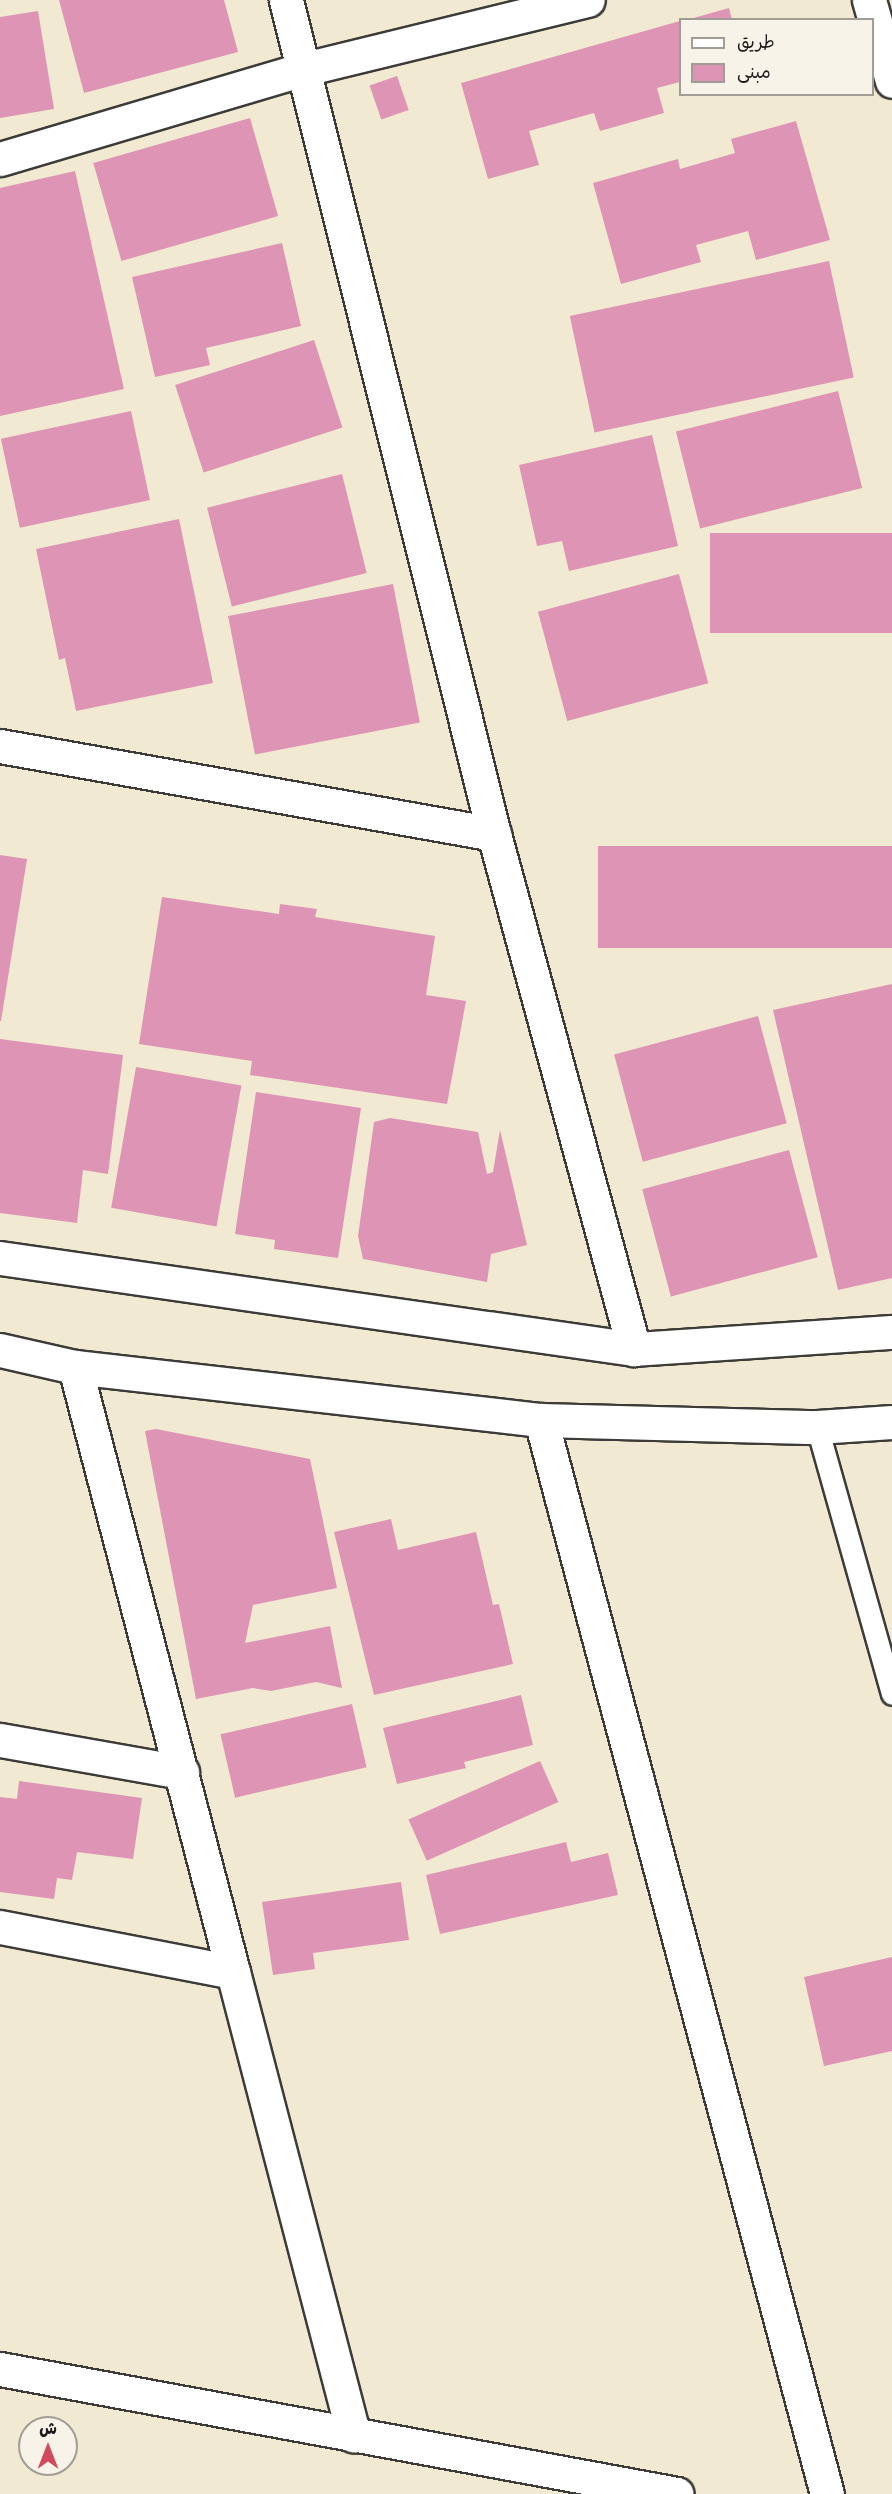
<!DOCTYPE html>
<meta charset="utf-8">
<style>
body{margin:0}
#map{position:relative;width:892px;height:2494px;overflow:hidden;background:#f1e9d2;font-family:"Balsamiq Sans","Playpen Sans Arabic",sans-serif}
div>[style]{position:absolute}
[style*='--x']{left:calc(var(--x)*1px);top:calc(var(--y)*1px);width:calc(var(--w)*1px);rotate:calc(var(--a)*1deg)}
.building>*{inset:0;background:#de95b5;transform-origin:0 0}
.roads{filter:drop-shadow(2px 0 #3c3b37) drop-shadow(-2px 0 #3c3b37) drop-shadow(0 2px #3c3b37) drop-shadow(0 -2px #3c3b37)}
.service>*{height:21px;margin:-10.5px;padding:0 10.5px;transform-origin:10.5px;border-radius:10.5px;background:#fff}
.minor>*{height:33px;margin:-16.5px;padding:0 16.5px;transform-origin:16.5px;border-radius:16.5px;background:#fff}
.secondary>*{height:33px;margin:-16.5px;padding:0 16.5px;transform-origin:16.5px;border-radius:16.5px;background:#fff}
span{translate:-50% -50%;white-space:nowrap;text-align:center;line-height:1.15;-webkit-text-stroke:4.5px #f7f3e8;paint-order:stroke}
.legend{position:absolute;left:679px;top:18px;width:195px;height:78px;box-sizing:border-box;background:#f7f3e8;border:2px solid #9f9d96;margin:0;padding:8px 10px;list-style:none;font-size:18px;color:#1c1c1c}
.legend li{display:flex;align-items:center;gap:12px;height:30px}
.legend b{width:30px;border:2px solid #9f9d96}
.north{position:absolute;left:18px;top:2416px;width:60px;height:60px;box-sizing:border-box;background:#f7f3e8;border:2px solid #9f9d96;border-radius:50%;rotate:0deg;font-size:16px;font-weight:700;line-height:24px;text-align:center;color:#1c1c1c}
.north::after{content:'';display:block;margin:auto;width:21px;height:27px;background:#d1495b;clip-path:polygon(50% 0,100% 100%,50% 72%,0 100%)}
</style>
<div id="map">
<div class="building">
<i style="clip-path:polygon(59px 0,224px 0,238px 52px,84px 93px)"></i>
<i style="clip-path:polygon(729px 8px,732px 20px,690px 20px,690px 19px)"></i>
<i style="clip-path:polygon(38px 11px,54px 109px,0 118px,0 17px)"></i>
<i style="clip-path:polygon(680px 21px,680px 82px,657px 88px,664px 113px,600px 131px,594px 113px,529px 131px,539px 165px,488px 179px,461px 83px)"></i>
<i style="left:397px;top:76px;width:36px;height:29px;rotate:71deg"></i>
<i style="left:250px;top:118px;width:102px;height:163px;rotate:74deg"></i>
<i style="clip-path:polygon(796px 121px,830px 240px,756px 260px,748px 231px,696px 245px,701px 262px,621px 284px,593px 183px,678px 159px,680px 169px,735px 153px,731px 139px)"></i>
<i style="clip-path:polygon(75px 171px,124px 389px,0 416px,0 188px)"></i>
<i style="clip-path:polygon(282px 243px,301px 326px,206px 348px,210px 365px,155px 377px,132px 277px)"></i>
<i style="left:829px;top:261px;width:119px;height:265px;rotate:78deg"></i>
<i style="left:314px;top:340px;width:92px;height:146px;rotate:72deg"></i>
<i style="left:838px;top:391px;width:100px;height:167px;rotate:76deg"></i>
<i style="left:131px;top:411px;width:91px;height:133px;rotate:78deg"></i>
<i style="clip-path:polygon(652px 435px,678px 546px,569px 571px,562px 541px,537px 546px,519px 465px)"></i>
<i style="left:342px;top:474px;width:102px;height:139px;rotate:76deg"></i>
<i style="clip-path:polygon(179px 519px,213px 683px,76px 711px,65px 658px,59px 660px,36px 549px)"></i>
<i style="left:892px;top:533px;width:100px;height:182px;rotate:90deg"></i>
<i style="left:679px;top:574px;width:113px;height:146px;rotate:75deg"></i>
<i style="left:393px;top:584px;width:141px;height:168px;rotate:79deg"></i>
<i style="left:892px;top:846px;width:102px;height:294px;rotate:90deg"></i>
<i style="clip-path:polygon(0 855px,27px 859px,1px 1021px,0 1021px)"></i>
<i style="clip-path:polygon(162px 897px,279px 914px,280px 904px,317px 909px,315px 917px,435px 936px,426px 995px,466px 1001px,447px 1104px,250px 1075px,252px 1061px,139px 1044px)"></i>
<i style="clip-path:polygon(892px 984px,892px 1278px,838px 1290px,773px 1010px)"></i>
<i style="left:758px;top:1016px;width:111px;height:149px;rotate:75deg"></i>
<i style="clip-path:polygon(0 1039px,123px 1055px,108px 1174px,83px 1170px,77px 1223px,0 1213px)"></i>
<i style="left:136px;top:1067px;width:107px;height:143px;rotate:10deg"></i>
<i style="clip-path:polygon(256px 1092px,361px 1108px,338px 1258px,274px 1249px,275px 1240px,235px 1234px)"></i>
<i style="clip-path:polygon(390px 1118px,478px 1132px,487px 1174px,493px 1172px,500px 1130px,527px 1245px,491px 1254px,487px 1282px,363px 1259px,358px 1236px,374px 1122px)"></i>
<i style="left:789px;top:1150px;width:111px;height:152px;rotate:75deg"></i>
<i style="clip-path:polygon(156px 1429px,310px 1459px,337px 1588px,253px 1605px,245px 1643px,330px 1626px,342px 1688px,316px 1682px,271px 1691px,253px 1688px,196px 1699px,145px 1431px)"></i>
<i style="clip-path:polygon(391px 1519px,398px 1550px,476px 1532px,493px 1605px,499px 1604px,513px 1664px,374px 1695px,334px 1532px)"></i>
<i style="clip-path:polygon(521px 1695px,533px 1745px,464px 1762px,466px 1768px,397px 1784px,383px 1728px)"></i>
<i style="left:352px;top:1704px;width:65px;height:135px;rotate:77deg"></i>
<i style="left:540px;top:1761px;width:45px;height:144px;rotate:66deg"></i>
<i style="clip-path:polygon(19px 1781px,142px 1798px,133px 1859px,77px 1852px,72px 1880px,57px 1878px,54px 1899px,0 1892px,0 1797px,17px 1799px)"></i>
<i style="clip-path:polygon(566px 1842px,571px 1862px,608px 1853px,618px 1895px,440px 1934px,426px 1875px)"></i>
<i style="clip-path:polygon(401px 1882px,409px 1940px,313px 1953px,315px 1969px,273px 1975px,262px 1902px)"></i>
<i style="clip-path:polygon(892px 1957px,892px 2051px,824px 2066px,804px 1977px)"></i>
</div>
<div class="roads">
<div class="service">
<i style="--x:817;--y:1427;--w:277;--a:74.3"></i>
</div>
<div class="minor">
<i style="--x:286;--y:0;--w:860;--a:76"></i>
<i style="--x:494;--y:834;--w:534;--a:74.79"></i>
<i style="--x:0;--y:159;--w:317;--a:-16.5"></i>
<i style="--x:304;--y:69;--w:292;--a:-13.7"></i>
<i style="--x:0;--y:746;--w:502;--a:10.1"></i>
<i style="--x:0;--y:1258;--w:640;--a:8.17"></i>
<i style="--x:634;--y:1349;--w:259;--a:-3.8"></i>
<i style="--x:0;--y:1350;--w:77;--a:12.8"></i>
<i style="--x:75;--y:1367;--w:469;--a:6.5"></i>
<i style="--x:541;--y:1420;--w:276;--a:1.5"></i>
<i style="--x:817;--y:1427;--w:75;--a:-3.8"></i>
<i style="--x:75;--y:1367;--w:625;--a:75.36"></i>
<i style="--x:541;--y:1420;--w:1111;--a:75.09"></i>
<i style="--x:0;--y:1740;--w:185;--a:10"></i>
<i style="--x:0;--y:1927;--w:237;--a:10.9"></i>
<i style="--x:233;--y:1972;--w:479;--a:75.4"></i>
<i style="--x:0;--y:2369;--w:688;--a:10.46"></i>
</div>
<div class="secondary">
<i style="--x:869;--y:0;--w:84;--a:74.1"></i>
</div>
</div>
<ul class="legend">
<li><b style="height:8px;background:#fff"></b>طريق</li>
<li><b style="height:16px;background:#de95b5"></b>مبنى</li>
</ul>
<div class="north">ش</div>
</div>
